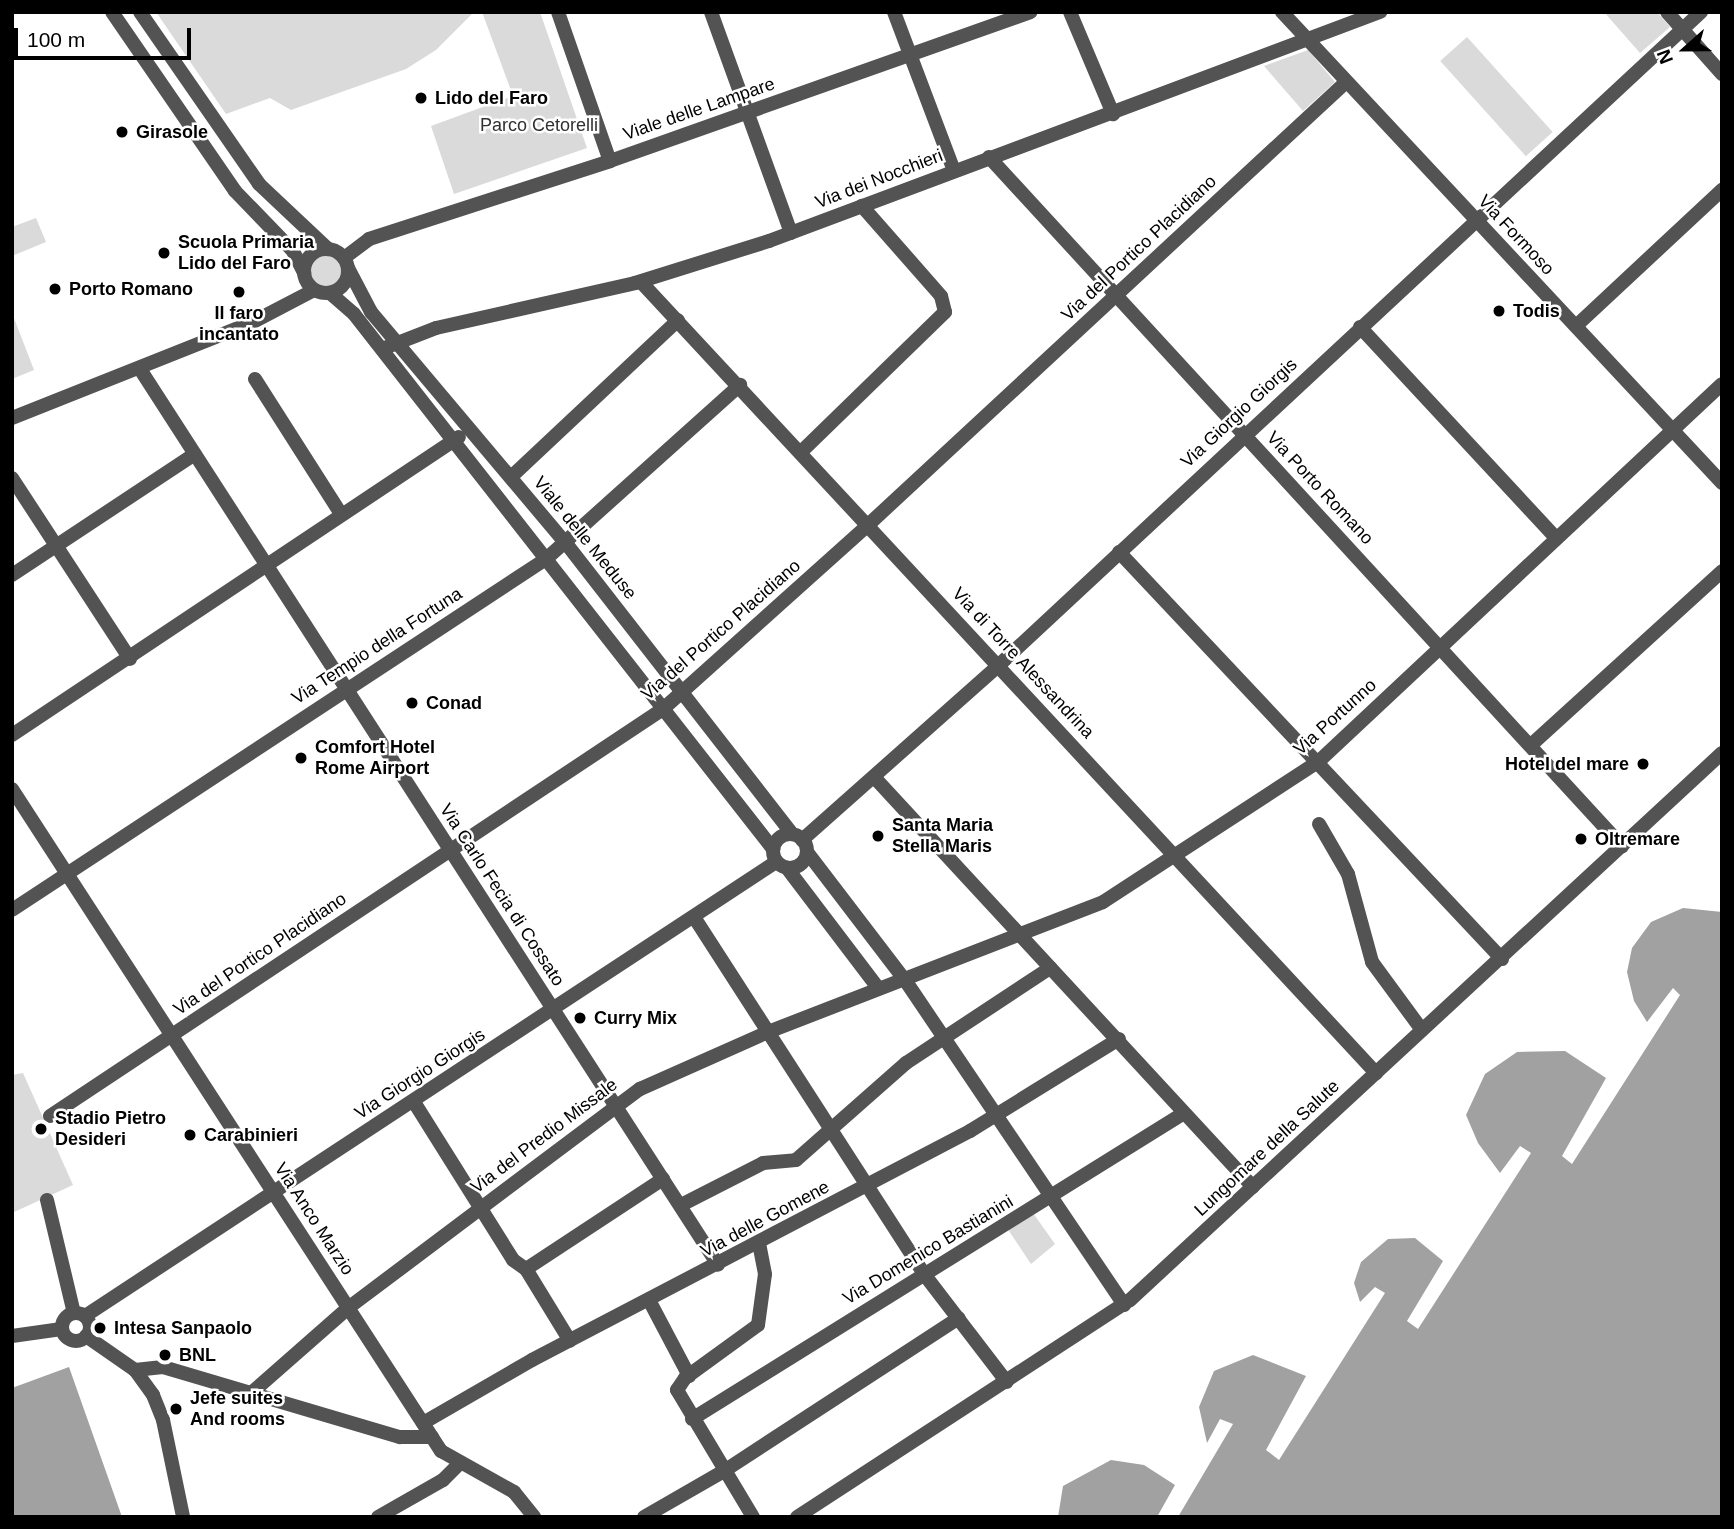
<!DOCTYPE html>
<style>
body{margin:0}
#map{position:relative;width:1734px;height:1529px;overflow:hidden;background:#fff;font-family:Arial,sans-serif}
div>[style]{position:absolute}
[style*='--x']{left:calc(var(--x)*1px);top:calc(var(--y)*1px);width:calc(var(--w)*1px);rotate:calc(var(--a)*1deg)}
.green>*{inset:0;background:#dadada;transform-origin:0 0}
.round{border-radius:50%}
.water>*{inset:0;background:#a1a1a1}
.minor>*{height:14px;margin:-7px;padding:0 7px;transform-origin:7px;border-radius:7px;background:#535353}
.minor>.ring{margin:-7px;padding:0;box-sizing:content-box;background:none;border:14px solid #535353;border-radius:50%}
.dots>*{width:19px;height:19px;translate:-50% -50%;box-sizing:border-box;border:4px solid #fff;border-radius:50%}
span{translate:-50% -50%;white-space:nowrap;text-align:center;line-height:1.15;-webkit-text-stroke:5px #fff;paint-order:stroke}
.poi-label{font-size:18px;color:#000;font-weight:700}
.left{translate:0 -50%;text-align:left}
.right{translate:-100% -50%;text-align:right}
.street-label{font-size:18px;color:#000}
.park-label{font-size:18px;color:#313131}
.frame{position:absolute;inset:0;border:14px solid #000;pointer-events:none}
.north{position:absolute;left:1650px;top:14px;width:70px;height:70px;-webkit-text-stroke:5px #fff;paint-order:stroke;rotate:249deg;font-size:19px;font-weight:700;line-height:28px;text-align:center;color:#000}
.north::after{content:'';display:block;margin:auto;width:24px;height:32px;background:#000;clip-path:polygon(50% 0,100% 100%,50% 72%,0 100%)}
.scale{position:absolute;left:14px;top:28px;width:177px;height:32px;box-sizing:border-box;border:4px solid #000;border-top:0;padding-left:9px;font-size:21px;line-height:24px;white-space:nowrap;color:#000;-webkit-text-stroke:5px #fff;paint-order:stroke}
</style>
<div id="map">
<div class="green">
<i style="clip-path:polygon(156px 12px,474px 12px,436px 50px,406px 69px,291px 110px,270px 98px,226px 114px)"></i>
<i style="clip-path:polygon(482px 12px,540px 12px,587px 148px,454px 194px,431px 126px,513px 96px)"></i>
<i style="clip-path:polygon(1604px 12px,1657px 12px,1670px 27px,1640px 53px)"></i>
<i style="left:1467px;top:37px;width:128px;height:36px;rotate:48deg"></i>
<i style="clip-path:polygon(1308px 50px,1335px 82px,1303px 111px,1264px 66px)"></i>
<i style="clip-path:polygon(36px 218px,46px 242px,12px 256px,12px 227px)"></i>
<i class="round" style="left:311px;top:256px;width:30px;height:30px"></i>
<i style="clip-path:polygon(12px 313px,34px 370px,12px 379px)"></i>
<i style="clip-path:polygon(23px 1073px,73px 1185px,12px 1213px,12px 1075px)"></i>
<i style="clip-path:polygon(1033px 1213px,1055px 1244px,1031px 1264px,1007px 1228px)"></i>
</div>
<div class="water">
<i style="clip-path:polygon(1683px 908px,1722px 912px,1722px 1517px,1178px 1517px,1233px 1424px,1220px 1419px,1207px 1443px,1199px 1407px,1214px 1371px,1253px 1355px,1306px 1376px,1266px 1450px,1279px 1460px,1385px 1293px,1375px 1287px,1360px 1302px,1354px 1283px,1361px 1262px,1388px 1239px,1415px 1238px,1443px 1261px,1407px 1321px,1418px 1329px,1531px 1153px,1520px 1146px,1500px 1173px,1478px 1143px,1466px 1115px,1485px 1074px,1517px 1052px,1565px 1051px,1606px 1078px,1562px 1156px,1572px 1164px,1680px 995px,1673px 988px,1647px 1022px,1634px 1001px,1627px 972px,1632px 948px,1651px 922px)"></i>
<i style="clip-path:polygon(69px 1367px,122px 1517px,12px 1517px,12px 1388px)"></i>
<i style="clip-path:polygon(1111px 1460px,1144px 1465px,1175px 1485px,1157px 1517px,1058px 1517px,1063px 1486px)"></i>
</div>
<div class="minor">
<i style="--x:112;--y:12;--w:217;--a:55.5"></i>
<i style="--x:235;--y:191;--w:83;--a:46"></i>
<i style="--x:293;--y:251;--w:25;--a:63"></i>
<i style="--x:140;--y:12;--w:209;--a:55.3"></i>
<i style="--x:259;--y:184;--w:95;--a:43.3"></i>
<i style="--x:558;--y:12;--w:158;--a:70.8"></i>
<i style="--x:711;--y:12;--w:235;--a:70.1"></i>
<i style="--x:894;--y:12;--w:170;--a:69.3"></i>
<i style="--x:1070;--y:12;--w:111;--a:67.1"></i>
<i style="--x:1282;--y:12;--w:645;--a:46.95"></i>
<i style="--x:1667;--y:12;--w:83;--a:48.4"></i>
<i style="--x:989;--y:157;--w:936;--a:47.43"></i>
<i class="ring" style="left:304px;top:249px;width:30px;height:30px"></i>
<i style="--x:344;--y:258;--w:31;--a:-37"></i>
<i style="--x:369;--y:239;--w:253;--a:-17.9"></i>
<i style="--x:610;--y:161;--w:446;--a:-19.5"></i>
<i style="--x:348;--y:268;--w:50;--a:62.4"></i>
<i style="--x:371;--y:312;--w:301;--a:49.9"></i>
<i style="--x:565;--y:542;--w:370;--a:52.1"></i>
<i style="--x:641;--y:282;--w:1080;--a:47.1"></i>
<i style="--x:330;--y:293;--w:32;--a:41"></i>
<i style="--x:354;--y:314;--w:680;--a:51.93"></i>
<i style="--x:1576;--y:326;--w:200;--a:-43"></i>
<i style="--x:1360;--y:327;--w:288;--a:47.1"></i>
<i style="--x:382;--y:349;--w:58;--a:-21.3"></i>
<i style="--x:436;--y:328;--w:204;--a:-12.7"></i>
<i style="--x:635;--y:283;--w:140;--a:-17.4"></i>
<i style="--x:769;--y:241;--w:653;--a:-20.55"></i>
<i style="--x:140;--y:369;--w:1066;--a:57.17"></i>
<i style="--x:255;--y:379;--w:160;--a:57.5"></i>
<i style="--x:12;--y:418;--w:257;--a:-21.7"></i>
<i style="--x:251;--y:323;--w:71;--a:-27.6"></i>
<i style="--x:801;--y:452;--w:201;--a:-44.2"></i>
<i style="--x:945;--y:312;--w:16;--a:-104"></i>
<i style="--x:941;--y:296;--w:120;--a:-131.3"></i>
<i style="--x:511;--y:477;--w:229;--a:-43.2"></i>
<i style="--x:12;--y:478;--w:216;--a:56.9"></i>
<i style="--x:1119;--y:552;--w:559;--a:46.74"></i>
<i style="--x:12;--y:575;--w:219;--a:-33.5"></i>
<i style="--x:12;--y:735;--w:537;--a:-33.69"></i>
<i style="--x:1531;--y:745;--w:258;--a:-42.3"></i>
<i style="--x:874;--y:777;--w:558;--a:47.25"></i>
<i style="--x:12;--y:789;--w:789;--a:57.06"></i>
<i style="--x:441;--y:1451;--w:84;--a:29.3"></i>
<i style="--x:514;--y:1492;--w:32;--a:51"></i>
<i style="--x:1319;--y:824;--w:58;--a:59.9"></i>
<i style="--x:1348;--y:874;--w:91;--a:74.7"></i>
<i style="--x:1372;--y:962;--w:84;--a:53.7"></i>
<i class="ring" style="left:773px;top:834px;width:20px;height:20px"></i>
<i style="--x:802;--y:840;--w:264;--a:-41.6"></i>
<i style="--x:999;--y:665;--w:959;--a:-42.93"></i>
<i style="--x:807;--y:852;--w:161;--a:52.6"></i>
<i style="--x:905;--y:980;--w:392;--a:56"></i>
<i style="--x:787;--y:868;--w:151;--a:52.8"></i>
<i style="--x:12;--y:910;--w:639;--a:-33.32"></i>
<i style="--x:546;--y:559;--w:261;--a:-41.9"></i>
<i style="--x:694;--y:917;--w:425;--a:57.2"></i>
<i style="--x:924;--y:1274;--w:136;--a:52.5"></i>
<i style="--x:414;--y:1102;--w:186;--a:57.9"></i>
<i style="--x:513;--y:1260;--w:16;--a:35"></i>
<i style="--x:526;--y:1269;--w:164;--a:-33.3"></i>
<i style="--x:50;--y:1116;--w:736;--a:-33.58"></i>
<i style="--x:663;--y:709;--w:275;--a:-41.9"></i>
<i style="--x:868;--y:525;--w:652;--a:-42.82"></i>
<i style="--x:47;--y:1200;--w:116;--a:76.6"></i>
<i style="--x:685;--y:1203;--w:88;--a:-27.1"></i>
<i style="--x:763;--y:1163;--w:33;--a:-5"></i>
<i style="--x:796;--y:1160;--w:147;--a:-41.4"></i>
<i style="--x:906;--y:1063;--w:173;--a:-33.4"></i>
<i style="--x:526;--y:1269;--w:84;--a:58.6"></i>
<i style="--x:649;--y:1300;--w:86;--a:62.2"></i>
<i class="ring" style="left:62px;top:1313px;width:14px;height:14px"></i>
<i style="--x:85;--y:1316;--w:827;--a:-33.31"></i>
<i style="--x:12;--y:1336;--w:50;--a:-8"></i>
<i style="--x:86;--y:1336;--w:60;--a:34.8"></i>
<i style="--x:135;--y:1370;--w:31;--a:54"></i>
<i style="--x:153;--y:1395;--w:27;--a:68"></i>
<i style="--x:163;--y:1420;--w:99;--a:78.3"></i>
<i style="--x:135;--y:1370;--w:28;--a:-6"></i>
<i style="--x:163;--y:1367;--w:247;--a:16.5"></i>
<i style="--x:400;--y:1437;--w:32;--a:0"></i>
<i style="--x:249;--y:1395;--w:132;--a:-41.3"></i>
<i style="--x:348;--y:1308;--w:365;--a:-36.9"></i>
<i style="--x:640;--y:1089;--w:140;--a:-24"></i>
<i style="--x:768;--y:1032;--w:359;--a:-21.2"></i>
<i style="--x:1103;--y:902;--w:257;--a:-33.1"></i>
<i style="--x:1318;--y:762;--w:553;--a:-43.1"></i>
<i style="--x:692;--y:1419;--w:579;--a:-31.88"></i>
<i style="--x:423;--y:1423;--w:126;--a:-30"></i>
<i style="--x:532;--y:1360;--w:494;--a:-27.6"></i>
<i style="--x:970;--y:1131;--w:175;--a:-31.7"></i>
<i style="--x:378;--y:1517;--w:75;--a:-29.6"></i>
<i style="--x:443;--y:1480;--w:23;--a:-45"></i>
<i style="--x:644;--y:1517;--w:92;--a:-29.9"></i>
<i style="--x:724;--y:1471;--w:280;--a:-33.1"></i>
<i style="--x:753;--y:1517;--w:148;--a:-120.9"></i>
<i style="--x:677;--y:1390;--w:14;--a:-56"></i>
<i style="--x:685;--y:1378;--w:90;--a:-36"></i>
<i style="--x:758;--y:1325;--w:51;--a:-82.2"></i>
<i style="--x:765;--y:1274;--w:31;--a:-101"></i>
<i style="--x:797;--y:1517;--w:397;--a:-33.1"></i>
<i style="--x:1130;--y:1300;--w:806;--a:-42.74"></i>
</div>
<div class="dots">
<i style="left:421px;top:98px;background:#000"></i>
<i style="left:122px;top:132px;background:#000"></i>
<i style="left:164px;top:253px;background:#000"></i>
<i style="left:55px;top:289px;background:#000"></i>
<i style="left:239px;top:292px;background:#000"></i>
<i style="left:1499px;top:311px;background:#000"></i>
<i style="left:412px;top:703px;background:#000"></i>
<i style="left:301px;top:758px;background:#000"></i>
<i style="left:1643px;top:764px;background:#000"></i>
<i style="left:878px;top:836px;background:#000"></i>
<i style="left:1581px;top:839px;background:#000"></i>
<i style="left:580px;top:1018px;background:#000"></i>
<i style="left:41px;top:1129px;background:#000"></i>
<i style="left:190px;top:1135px;background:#000"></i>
<i style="left:100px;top:1328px;background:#000"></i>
<i style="left:165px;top:1355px;background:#000"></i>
<i style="left:176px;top:1409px;background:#000"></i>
</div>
<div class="poi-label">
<span class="left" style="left:435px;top:98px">Lido del Faro</span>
<span class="left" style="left:136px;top:132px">Girasole</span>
<span class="left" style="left:178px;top:253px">Scuola Primaria<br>Lido del Faro</span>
<span class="left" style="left:69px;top:289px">Porto Romano</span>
<span class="left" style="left:1513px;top:311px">Todis</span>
<span style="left:239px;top:324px">Il faro<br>incantato</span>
<span class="left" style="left:426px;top:703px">Conad</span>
<span class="left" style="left:315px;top:758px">Comfort Hotel<br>Rome Airport</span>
<span class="right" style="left:1629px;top:764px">Hotel del mare</span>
<span class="left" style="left:892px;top:836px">Santa Maria<br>Stella Maris</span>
<span class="left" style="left:1595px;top:839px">Oltremare</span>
<span class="left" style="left:594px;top:1018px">Curry Mix</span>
<span class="left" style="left:55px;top:1129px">Stadio Pietro<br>Desideri</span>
<span class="left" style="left:204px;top:1135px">Carabinieri</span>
<span class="left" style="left:114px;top:1328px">Intesa Sanpaolo</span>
<span class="left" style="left:179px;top:1355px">BNL</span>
<span class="left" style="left:190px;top:1409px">Jefe suites<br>And rooms</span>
</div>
<div class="street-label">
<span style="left:699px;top:109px;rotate:-19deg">Viale delle Lampare</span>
<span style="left:879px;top:179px;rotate:-21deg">Via dei Nocchieri</span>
<span style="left:1516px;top:235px;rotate:47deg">Via Formoso</span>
<span style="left:1139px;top:248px;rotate:-43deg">Via del Portico Placidiano</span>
<span style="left:1239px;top:413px;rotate:-43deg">Via Giorgio Giorgis</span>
<span style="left:1320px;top:488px;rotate:47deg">Via Porto Romano</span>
<span style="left:585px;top:538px;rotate:51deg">Viale delle Meduse</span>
<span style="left:721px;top:630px;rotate:-41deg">Via del Portico Placidiano</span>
<span style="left:377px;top:646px;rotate:-33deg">Via Tempio della Fortuna</span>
<span style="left:1023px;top:663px;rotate:47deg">Via di Torre Alessandrina</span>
<span style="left:1335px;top:717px;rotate:-42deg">Via Portunno</span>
<span style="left:502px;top:895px;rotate:57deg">Via Carlo Fecia di Cossato</span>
<span style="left:260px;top:954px;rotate:-34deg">Via del Portico Placidiano</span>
<span style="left:420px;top:1074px;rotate:-33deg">Via Giorgio Giorgis</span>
<span style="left:544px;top:1136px;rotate:-37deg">Via del Predio Missale</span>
<span style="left:1267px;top:1148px;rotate:-43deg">Lungomare della Salute</span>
<span style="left:314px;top:1219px;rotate:57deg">Via Anco Marzio</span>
<span style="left:765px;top:1219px;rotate:-28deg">Via delle Gomene</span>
<span style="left:928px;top:1250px;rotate:-31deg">Via Domenico Bastianini</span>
</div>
<div class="park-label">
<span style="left:539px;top:125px">Parco Cetorelli</span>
</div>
<div class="frame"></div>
<div class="north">N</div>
<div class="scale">100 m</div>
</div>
